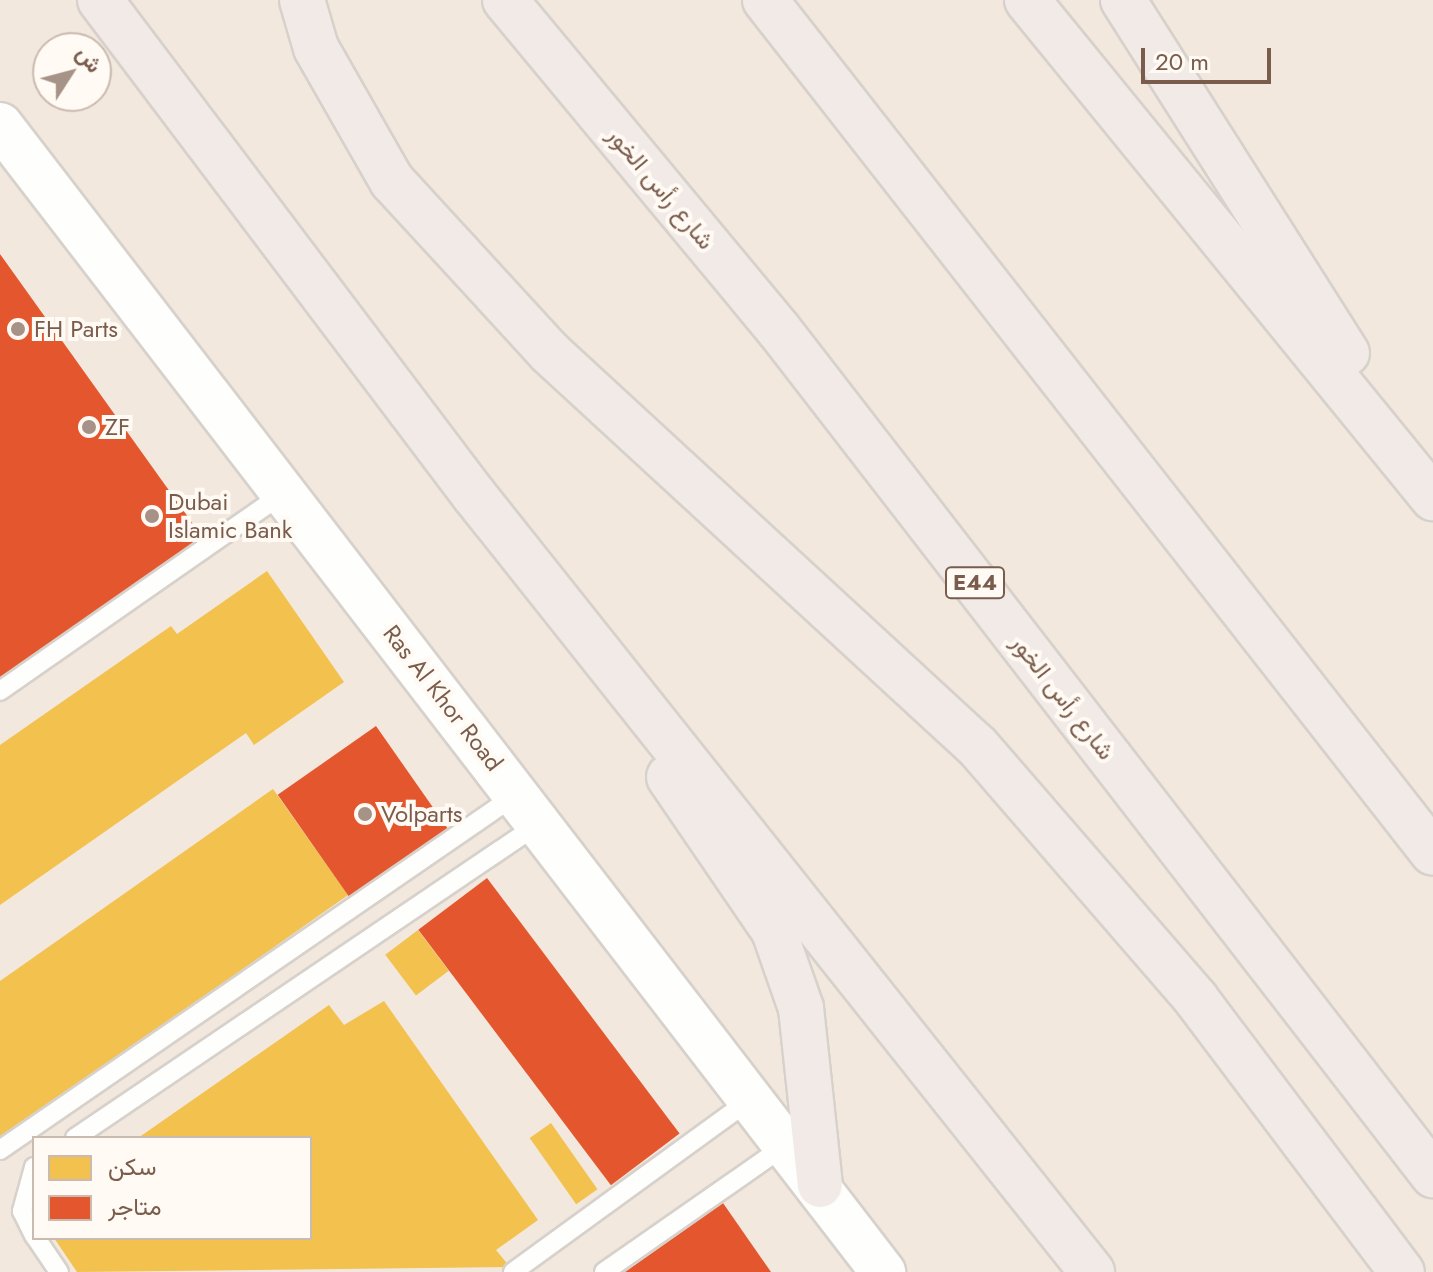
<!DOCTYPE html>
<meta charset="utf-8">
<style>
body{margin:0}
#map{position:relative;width:1433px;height:1272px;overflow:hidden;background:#f9f5f0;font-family:Jost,Vazirmatn,sans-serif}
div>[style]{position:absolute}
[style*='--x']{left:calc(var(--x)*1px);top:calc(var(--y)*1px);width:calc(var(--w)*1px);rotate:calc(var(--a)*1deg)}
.residential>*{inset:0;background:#f2e8de}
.homes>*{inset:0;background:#f2c14e;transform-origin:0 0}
.shops>*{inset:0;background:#e4572e;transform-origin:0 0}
.roads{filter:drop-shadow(2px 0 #d7d1cb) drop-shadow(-2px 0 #d7d1cb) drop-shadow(0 2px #d7d1cb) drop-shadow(0 -2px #d7d1cb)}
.service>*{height:18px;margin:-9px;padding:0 9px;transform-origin:9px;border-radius:9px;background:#fefefd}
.tertiary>*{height:44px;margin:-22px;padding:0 22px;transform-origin:22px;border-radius:22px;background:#fefefd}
.motorway>*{height:44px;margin:-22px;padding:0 22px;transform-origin:22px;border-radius:22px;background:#f2eae7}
.dots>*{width:22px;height:22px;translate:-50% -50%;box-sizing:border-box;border:4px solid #fffaf3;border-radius:50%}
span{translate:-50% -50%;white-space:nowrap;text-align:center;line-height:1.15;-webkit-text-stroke:8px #fffaf3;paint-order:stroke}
.shield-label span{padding:2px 6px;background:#fffaf3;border:2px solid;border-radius:6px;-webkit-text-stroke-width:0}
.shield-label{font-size:22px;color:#7a5c4d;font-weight:700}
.street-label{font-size:24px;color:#7a5c4d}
.poi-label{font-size:24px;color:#7a5c4d}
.left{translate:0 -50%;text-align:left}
.legend{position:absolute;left:32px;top:1136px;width:280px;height:104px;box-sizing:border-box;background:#fffaf3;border:2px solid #cabbb1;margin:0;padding:10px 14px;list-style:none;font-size:24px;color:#7a5c4d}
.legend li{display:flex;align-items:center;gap:16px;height:40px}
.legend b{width:40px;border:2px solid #cabbb1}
.north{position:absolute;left:32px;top:32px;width:80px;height:80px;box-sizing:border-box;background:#fffaf3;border:2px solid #cabbb1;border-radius:50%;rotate:54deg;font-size:22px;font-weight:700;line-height:32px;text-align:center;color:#7a5c4d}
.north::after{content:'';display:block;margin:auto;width:28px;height:36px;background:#a69286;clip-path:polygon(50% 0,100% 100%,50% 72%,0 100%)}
.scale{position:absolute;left:1141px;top:48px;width:130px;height:36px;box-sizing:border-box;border:4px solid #7a5c4d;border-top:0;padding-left:10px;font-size:24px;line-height:28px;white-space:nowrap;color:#7a5c4d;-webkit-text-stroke:6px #fffaf3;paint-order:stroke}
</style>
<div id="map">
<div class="residential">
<i style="clip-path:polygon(evenodd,0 0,1433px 0,1433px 1272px,0 1272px,0 0,48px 48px,96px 48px,96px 96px,48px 96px,48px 48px,0 0,34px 1138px,310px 1138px,310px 1238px,34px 1238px,34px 1138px)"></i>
</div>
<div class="homes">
<i style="clip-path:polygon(267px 571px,344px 682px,254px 745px,246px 733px,0 905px,0 745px,171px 626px,177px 634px)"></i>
<i style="clip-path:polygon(273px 789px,348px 895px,0 1140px,0 981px)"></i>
<i style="left:418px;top:930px;width:51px;height:41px;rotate:53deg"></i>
<i style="clip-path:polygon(384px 1001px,538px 1220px,496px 1250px,510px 1267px,77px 1272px,54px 1238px,310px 1238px,310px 1138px,138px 1138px,329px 1005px,344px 1025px)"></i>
<i style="left:551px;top:1123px;width:81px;height:26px;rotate:55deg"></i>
</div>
<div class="shops">
<i style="clip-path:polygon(0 254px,203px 538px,0 684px)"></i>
<i style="left:376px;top:726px;width:132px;height:120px;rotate:55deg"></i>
<i style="left:487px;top:878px;width:320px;height:86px;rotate:53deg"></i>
<i style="clip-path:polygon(723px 1203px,771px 1272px,625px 1272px)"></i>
</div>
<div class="roads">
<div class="service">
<i style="--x:0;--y:691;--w:344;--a:-34.9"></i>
<i style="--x:75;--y:1138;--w:562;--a:-34.11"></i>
<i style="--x:0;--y:1150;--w:626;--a:-34.53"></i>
<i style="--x:34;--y:1167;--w:46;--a:105.3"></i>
<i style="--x:22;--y:1211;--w:28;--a:64"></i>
<i style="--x:36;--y:1238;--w:41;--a:55.9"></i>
<i style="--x:513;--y:1272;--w:293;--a:-36"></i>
<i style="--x:604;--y:1272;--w:222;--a:-34.9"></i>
</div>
<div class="tertiary">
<i style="--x:0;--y:125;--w:1448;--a:52.41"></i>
</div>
<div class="motorway">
<i style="--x:100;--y:0;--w:620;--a:52.93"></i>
<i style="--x:474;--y:495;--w:993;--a:51.5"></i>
<i style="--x:302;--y:0;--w:50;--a:73.7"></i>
<i style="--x:316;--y:48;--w:153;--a:60.3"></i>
<i style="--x:392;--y:181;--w:232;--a:47.4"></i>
<i style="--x:549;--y:352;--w:583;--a:42.64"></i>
<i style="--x:978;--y:747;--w:333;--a:49.1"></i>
<i style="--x:1196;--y:999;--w:342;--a:53"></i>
<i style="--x:505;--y:0;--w:429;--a:50.3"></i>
<i style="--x:779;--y:330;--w:1069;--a:52.26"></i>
<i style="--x:765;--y:0;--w:1083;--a:51.93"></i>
<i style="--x:1027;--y:0;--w:643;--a:50.81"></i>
<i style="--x:1123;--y:0;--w:418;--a:57.6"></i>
<i style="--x:669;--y:777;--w:186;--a:55.7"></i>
<i style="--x:774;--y:931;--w:82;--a:70.7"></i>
<i style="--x:801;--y:1008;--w:178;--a:83.9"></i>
</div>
</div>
<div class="dots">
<i style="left:18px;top:329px;background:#a69286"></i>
<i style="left:89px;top:427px;background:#a69286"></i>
<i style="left:152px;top:516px;background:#a69286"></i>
<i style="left:365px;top:814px;background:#a69286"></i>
</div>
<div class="shield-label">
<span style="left:975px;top:583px">E44</span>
</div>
<div class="street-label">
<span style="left:661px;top:188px;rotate:50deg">شارع رأس الخور</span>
<span style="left:1063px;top:697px;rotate:52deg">شارع رأس الخور</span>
<span style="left:443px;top:698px;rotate:52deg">Ras Al Khor Road</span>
</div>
<div class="poi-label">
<span class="left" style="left:34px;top:329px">FH Parts</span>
<span class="left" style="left:105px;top:427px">ZF</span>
<span class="left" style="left:168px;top:516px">Dubai<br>Islamic Bank</span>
<span class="left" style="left:381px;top:814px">Volparts</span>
</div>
<ul class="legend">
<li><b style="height:22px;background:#f2c14e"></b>سكن</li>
<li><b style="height:22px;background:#e4572e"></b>متاجر</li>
</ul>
<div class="north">ش</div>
<div class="scale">20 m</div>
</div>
